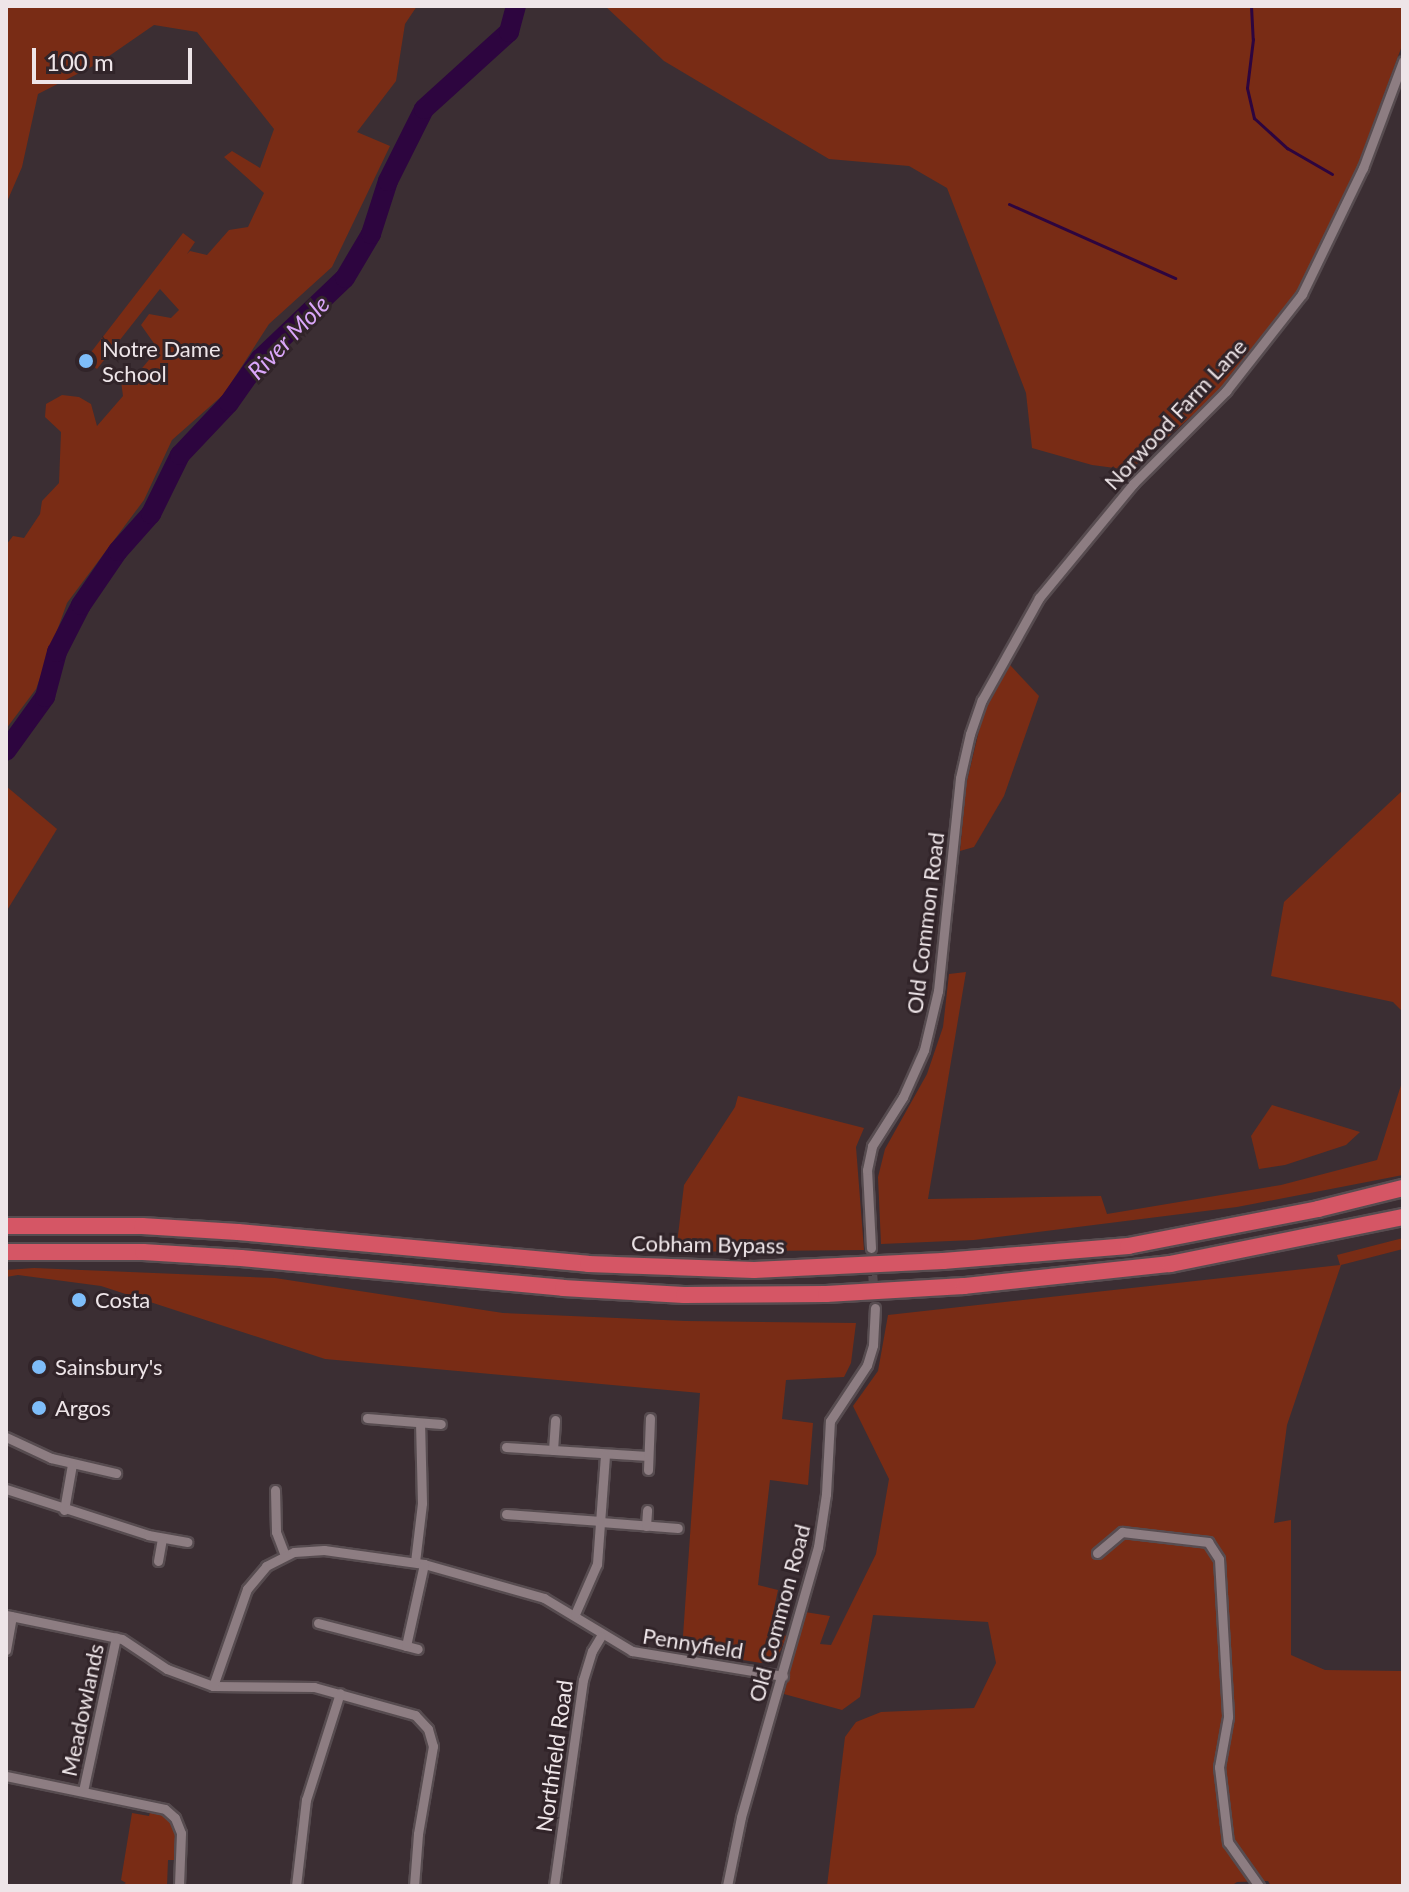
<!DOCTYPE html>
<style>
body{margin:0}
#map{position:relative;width:1409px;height:1892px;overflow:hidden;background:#3b2e33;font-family:Lato,sans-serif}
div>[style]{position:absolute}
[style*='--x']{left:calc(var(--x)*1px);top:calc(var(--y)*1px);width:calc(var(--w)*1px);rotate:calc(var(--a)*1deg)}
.green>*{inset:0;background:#792c15}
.stream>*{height:3px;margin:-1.5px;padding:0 1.5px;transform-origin:1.5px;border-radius:1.5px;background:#2d053f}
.river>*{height:20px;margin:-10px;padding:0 10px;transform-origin:10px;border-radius:10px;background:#2d053f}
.street-tunnel>*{height:9px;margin-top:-4.5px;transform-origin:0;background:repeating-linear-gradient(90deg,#56494e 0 9px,transparent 0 13.5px)}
.roads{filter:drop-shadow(2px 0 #574c50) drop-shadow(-2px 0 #574c50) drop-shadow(0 2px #574c50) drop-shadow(0 -2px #574c50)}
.street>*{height:9px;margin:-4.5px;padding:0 4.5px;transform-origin:4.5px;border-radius:4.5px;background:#8d7d82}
.highway>*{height:16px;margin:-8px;padding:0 8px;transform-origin:8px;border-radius:8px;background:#d55665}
.dots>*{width:22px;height:22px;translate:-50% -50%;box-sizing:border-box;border:4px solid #312429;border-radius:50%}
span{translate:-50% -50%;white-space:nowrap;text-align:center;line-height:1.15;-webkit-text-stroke:6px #312429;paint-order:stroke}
.poi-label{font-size:22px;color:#eee5e8}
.left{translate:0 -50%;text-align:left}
.street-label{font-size:22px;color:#eee5e8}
.water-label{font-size:24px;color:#daa6fa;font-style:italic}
.frame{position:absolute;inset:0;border:8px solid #eee5e8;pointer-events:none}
.scale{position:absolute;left:32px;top:48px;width:160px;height:36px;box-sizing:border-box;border:4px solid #eee5e8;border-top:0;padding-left:10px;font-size:24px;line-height:28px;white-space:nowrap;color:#eee5e8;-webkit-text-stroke:6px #312429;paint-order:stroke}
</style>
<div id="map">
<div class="green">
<i style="clip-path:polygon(6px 6px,417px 6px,405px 24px,396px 81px,357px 132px,390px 146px,332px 267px,269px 324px,224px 394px,172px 440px,144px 500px,67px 603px,36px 689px,6px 729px,6px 545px,13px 536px,24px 538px,40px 514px,42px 501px,59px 483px,61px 432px,45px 417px,46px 404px,62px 395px,79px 397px,91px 404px,97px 426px,123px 396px,121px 381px,138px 373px,158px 349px,141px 325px,149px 314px,171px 318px,179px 310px,160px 289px,97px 369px,85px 360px,183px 233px,195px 242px,187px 254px,190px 251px,207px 255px,229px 230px,248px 227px,264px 193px,224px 157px,232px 151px,260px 168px,274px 129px,197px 32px,154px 25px,99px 63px,38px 94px,22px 167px,6px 204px)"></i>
<i style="clip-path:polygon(605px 6px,1403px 6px,1403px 43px,1356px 170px,1297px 291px,1225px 387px,1130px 470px,1092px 465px,1032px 448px,1026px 393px,947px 188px,909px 166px,829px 159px,664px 61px)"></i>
<i style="clip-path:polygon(1010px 665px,1039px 696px,1004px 796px,974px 847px,960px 851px,966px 785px,983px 714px)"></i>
<i style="clip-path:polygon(6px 786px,57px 829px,6px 912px)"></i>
<i style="clip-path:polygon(1403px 790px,1403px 1012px,1393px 1002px,1271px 976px,1284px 902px)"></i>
<i style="clip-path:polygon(966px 972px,928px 1199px,1101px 1196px,1107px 1214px,1281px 1185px,1377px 1160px,1403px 1079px,1403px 1175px,1237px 1207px,974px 1240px,881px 1244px,878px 1177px,885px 1149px,927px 1074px,943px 1027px,949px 974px)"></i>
<i style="clip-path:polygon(738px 1096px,864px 1128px,856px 1147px,864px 1250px,676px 1252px,684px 1185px,735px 1107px)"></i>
<i style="clip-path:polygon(1272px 1105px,1360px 1132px,1346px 1145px,1285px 1165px,1259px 1169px,1251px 1136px)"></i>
<i style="clip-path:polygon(1403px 1238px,1403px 1249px,1341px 1265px,1287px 1425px,1274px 1523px,1291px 1520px,1291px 1655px,1325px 1670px,1403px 1671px,1403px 1886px,1271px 1886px,1268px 1881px,1237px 1882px,1231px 1886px,827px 1886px,845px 1737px,856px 1722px,881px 1712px,974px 1708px,996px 1663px,988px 1622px,873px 1615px,860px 1697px,842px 1710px,784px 1694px,805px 1612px,830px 1616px,820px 1644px,831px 1645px,876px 1554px,889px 1479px,853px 1406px,878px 1371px,888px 1315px,1340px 1265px,1337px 1255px)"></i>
<i style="clip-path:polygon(34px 1268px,275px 1278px,503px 1313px,686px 1321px,856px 1323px,851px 1363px,844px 1377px,786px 1380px,782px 1419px,813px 1423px,808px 1485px,770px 1480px,758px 1585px,778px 1590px,769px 1632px,787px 1636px,777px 1658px,761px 1663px,682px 1650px,700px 1393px,325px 1359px,101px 1286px,18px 1275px,6px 1277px,6px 1270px)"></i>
<i style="clip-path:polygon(151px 1808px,168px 1817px,176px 1834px,176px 1860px,168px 1860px,167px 1886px,120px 1886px,126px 1883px,121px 1880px,132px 1813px,149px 1816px)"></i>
</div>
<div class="stream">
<i style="--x:1251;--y:6;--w:33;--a:87"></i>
<i style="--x:1253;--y:39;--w:49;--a:97"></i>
<i style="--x:1247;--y:88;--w:31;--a:77"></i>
<i style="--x:1254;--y:118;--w:45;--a:42.3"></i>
<i style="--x:1287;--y:148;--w:52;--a:30"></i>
<i style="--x:1009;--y:204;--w:182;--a:24"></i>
</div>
<div class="river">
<i style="--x:6;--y:751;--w:67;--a:-54.2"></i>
<i style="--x:45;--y:697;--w:47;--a:-75.1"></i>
<i style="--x:57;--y:652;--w:53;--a:-62.9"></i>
<i style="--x:81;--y:605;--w:65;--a:-55.6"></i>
<i style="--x:118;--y:551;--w:50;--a:-48.3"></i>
<i style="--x:151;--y:514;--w:66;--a:-63.8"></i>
<i style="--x:180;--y:455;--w:71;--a:-46.7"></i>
<i style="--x:229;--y:403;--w:54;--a:-54.8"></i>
<i style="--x:260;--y:359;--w:117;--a:-43.6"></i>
<i style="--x:345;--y:278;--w:51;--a:-59.4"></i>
<i style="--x:371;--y:234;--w:56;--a:-72.2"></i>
<i style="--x:388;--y:181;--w:80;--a:-63.4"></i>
<i style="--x:424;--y:109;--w:115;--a:-42.2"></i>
<i style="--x:509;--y:32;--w:27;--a:-75"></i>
</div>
<div class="street-tunnel">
<i style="--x:871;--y:1248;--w:60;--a:86.2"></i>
</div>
<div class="roads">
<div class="street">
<i style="--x:871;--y:1248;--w:78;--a:-92.9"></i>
<i style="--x:867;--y:1170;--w:25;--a:-78"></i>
<i style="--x:872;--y:1146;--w:58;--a:-57.7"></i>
<i style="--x:903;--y:1097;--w:51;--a:-65.9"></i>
<i style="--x:924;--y:1050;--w:61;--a:-76.7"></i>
<i style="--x:938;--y:991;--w:214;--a:-84.1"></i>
<i style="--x:960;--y:778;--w:45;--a:-77.2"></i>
<i style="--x:970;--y:734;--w:36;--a:-71"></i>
<i style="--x:982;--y:700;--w:117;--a:-60.8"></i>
<i style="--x:1039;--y:598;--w:148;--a:-50.5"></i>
<i style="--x:1133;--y:484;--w:132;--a:-45"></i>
<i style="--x:1226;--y:391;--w:123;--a:-51.9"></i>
<i style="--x:1302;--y:294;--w:140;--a:-64.2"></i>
<i style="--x:1363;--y:168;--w:114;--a:-69.5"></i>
<i style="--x:367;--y:1418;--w:74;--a:4.6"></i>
<i style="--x:6;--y:1437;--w:50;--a:25"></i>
<i style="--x:51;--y:1458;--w:67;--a:13"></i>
<i style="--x:506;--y:1447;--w:142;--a:3.6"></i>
<i style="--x:553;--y:1450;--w:30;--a:-86"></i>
<i style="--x:648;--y:1470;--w:52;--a:-87.8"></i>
<i style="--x:6;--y:1489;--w:149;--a:17.9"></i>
<i style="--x:148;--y:1535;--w:40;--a:10"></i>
<i style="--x:275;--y:1490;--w:42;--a:88.6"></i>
<i style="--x:276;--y:1532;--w:25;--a:69"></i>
<i style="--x:64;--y:1510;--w:47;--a:-80.1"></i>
<i style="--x:506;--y:1514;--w:95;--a:4.2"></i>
<i style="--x:601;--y:1522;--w:77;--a:4.5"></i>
<i style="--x:646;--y:1526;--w:16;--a:-86"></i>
<i style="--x:1097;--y:1553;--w:33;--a:-40"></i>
<i style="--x:1122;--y:1532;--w:87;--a:6.6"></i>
<i style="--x:1208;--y:1542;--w:20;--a:57"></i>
<i style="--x:1219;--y:1559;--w:158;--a:86.7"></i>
<i style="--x:1228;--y:1717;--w:51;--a:100.2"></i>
<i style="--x:1219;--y:1767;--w:76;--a:83.2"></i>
<i style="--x:1228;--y:1842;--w:54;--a:54.8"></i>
<i style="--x:158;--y:1561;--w:23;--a:-80"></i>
<i style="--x:415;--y:1562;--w:59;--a:-83.2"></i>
<i style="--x:422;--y:1503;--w:80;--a:-91.4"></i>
<i style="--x:424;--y:1564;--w:125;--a:15.8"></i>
<i style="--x:544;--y:1598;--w:103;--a:31.1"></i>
<i style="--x:632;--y:1651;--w:153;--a:9.4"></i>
<i style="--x:575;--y:1614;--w:55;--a:-66.3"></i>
<i style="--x:597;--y:1564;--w:110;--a:-85.8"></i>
<i style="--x:6;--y:1615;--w:118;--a:11.7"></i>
<i style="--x:122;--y:1639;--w:54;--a:33.7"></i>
<i style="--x:167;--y:1669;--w:49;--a:20.3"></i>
<i style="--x:213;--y:1686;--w:101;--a:0.6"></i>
<i style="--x:314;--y:1687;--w:105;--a:15.5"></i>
<i style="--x:415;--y:1715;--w:19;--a:47"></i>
<i style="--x:428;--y:1729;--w:18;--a:74"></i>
<i style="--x:433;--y:1746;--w:89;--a:99.7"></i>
<i style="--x:418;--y:1834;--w:52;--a:94.4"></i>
<i style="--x:318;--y:1623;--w:103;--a:14.6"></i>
<i style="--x:6;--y:1650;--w:34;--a:-80"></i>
<i style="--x:213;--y:1686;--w:103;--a:-70.7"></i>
<i style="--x:247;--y:1589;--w:30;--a:-50"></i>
<i style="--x:266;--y:1566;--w:31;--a:-27"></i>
<i style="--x:294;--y:1552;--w:30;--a:-4"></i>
<i style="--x:324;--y:1550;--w:101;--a:8"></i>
<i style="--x:424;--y:1564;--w:84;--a:102.4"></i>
<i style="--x:6;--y:1776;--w:162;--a:11.7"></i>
<i style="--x:165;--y:1809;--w:13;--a:42"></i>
<i style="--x:175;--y:1818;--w:16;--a:68"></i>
<i style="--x:181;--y:1833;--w:53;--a:92.2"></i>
<i style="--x:83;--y:1791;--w:157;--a:-77.9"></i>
<i style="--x:296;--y:1886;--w:87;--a:-83.4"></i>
<i style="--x:306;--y:1800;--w:112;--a:-72.4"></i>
<i style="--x:554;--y:1886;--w:208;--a:-82"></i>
<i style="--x:583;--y:1680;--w:30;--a:-73"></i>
<i style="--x:592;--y:1651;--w:17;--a:-59"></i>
<i style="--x:727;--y:1886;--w:70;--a:-78.5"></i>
<i style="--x:741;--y:1817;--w:281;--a:-74.1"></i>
<i style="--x:818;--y:1547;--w:54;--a:-81.4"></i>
<i style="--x:826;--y:1494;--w:73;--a:-86.9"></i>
<i style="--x:830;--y:1421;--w:67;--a:-56.5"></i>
<i style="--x:867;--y:1365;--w:21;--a:-73"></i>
<i style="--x:873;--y:1345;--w:37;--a:-87"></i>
</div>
<div class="highway">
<i style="--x:6;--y:1226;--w:136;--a:0"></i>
<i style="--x:142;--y:1226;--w:96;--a:3.6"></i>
<i style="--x:238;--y:1232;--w:351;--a:5.2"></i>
<i style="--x:588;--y:1264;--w:166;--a:2.1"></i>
<i style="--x:754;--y:1270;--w:189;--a:-2.7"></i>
<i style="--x:943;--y:1261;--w:186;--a:-4.6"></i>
<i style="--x:1128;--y:1246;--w:194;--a:-11"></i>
<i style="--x:1318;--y:1209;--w:88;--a:-13.9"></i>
<i style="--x:6;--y:1252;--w:137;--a:0"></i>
<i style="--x:143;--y:1252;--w:98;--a:3.5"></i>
<i style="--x:241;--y:1258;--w:323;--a:5.3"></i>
<i style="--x:563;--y:1288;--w:121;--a:3.3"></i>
<i style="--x:684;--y:1295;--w:142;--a:-0.4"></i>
<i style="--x:826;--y:1294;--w:138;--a:-3.3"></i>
<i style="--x:964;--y:1286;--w:207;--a:-6.1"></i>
<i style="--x:1170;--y:1264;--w:238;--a:-11.4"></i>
</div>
</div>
<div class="dots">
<i style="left:86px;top:361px;background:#7ebdf9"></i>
<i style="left:79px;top:1300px;background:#7ebdf9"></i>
<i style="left:39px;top:1367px;background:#7ebdf9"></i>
<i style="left:39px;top:1408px;background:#7ebdf9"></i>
</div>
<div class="poi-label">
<span class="left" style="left:102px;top:361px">Notre Dame<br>School</span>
<span class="left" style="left:95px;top:1300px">Costa</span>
<span class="left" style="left:55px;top:1367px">Sainsbury's</span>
<span class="left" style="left:55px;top:1408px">Argos</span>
</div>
<div class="street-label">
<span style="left:1175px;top:414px;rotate:-47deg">Norwood Farm Lane</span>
<span style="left:925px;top:923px;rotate:-83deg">Old Common Road</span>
<span style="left:708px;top:1244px;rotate:1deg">Cobham Bypass</span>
<span style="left:779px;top:1613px;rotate:-75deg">Old Common Road</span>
<span style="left:693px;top:1643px;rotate:9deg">Pennyfield</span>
<span style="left:82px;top:1710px;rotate:-78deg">Meadowlands</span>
<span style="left:554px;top:1756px;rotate:-82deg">Northfield Road</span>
</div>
<div class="water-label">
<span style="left:288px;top:337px;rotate:-46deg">River Mole</span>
</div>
<div class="frame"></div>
<div class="scale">100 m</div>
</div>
